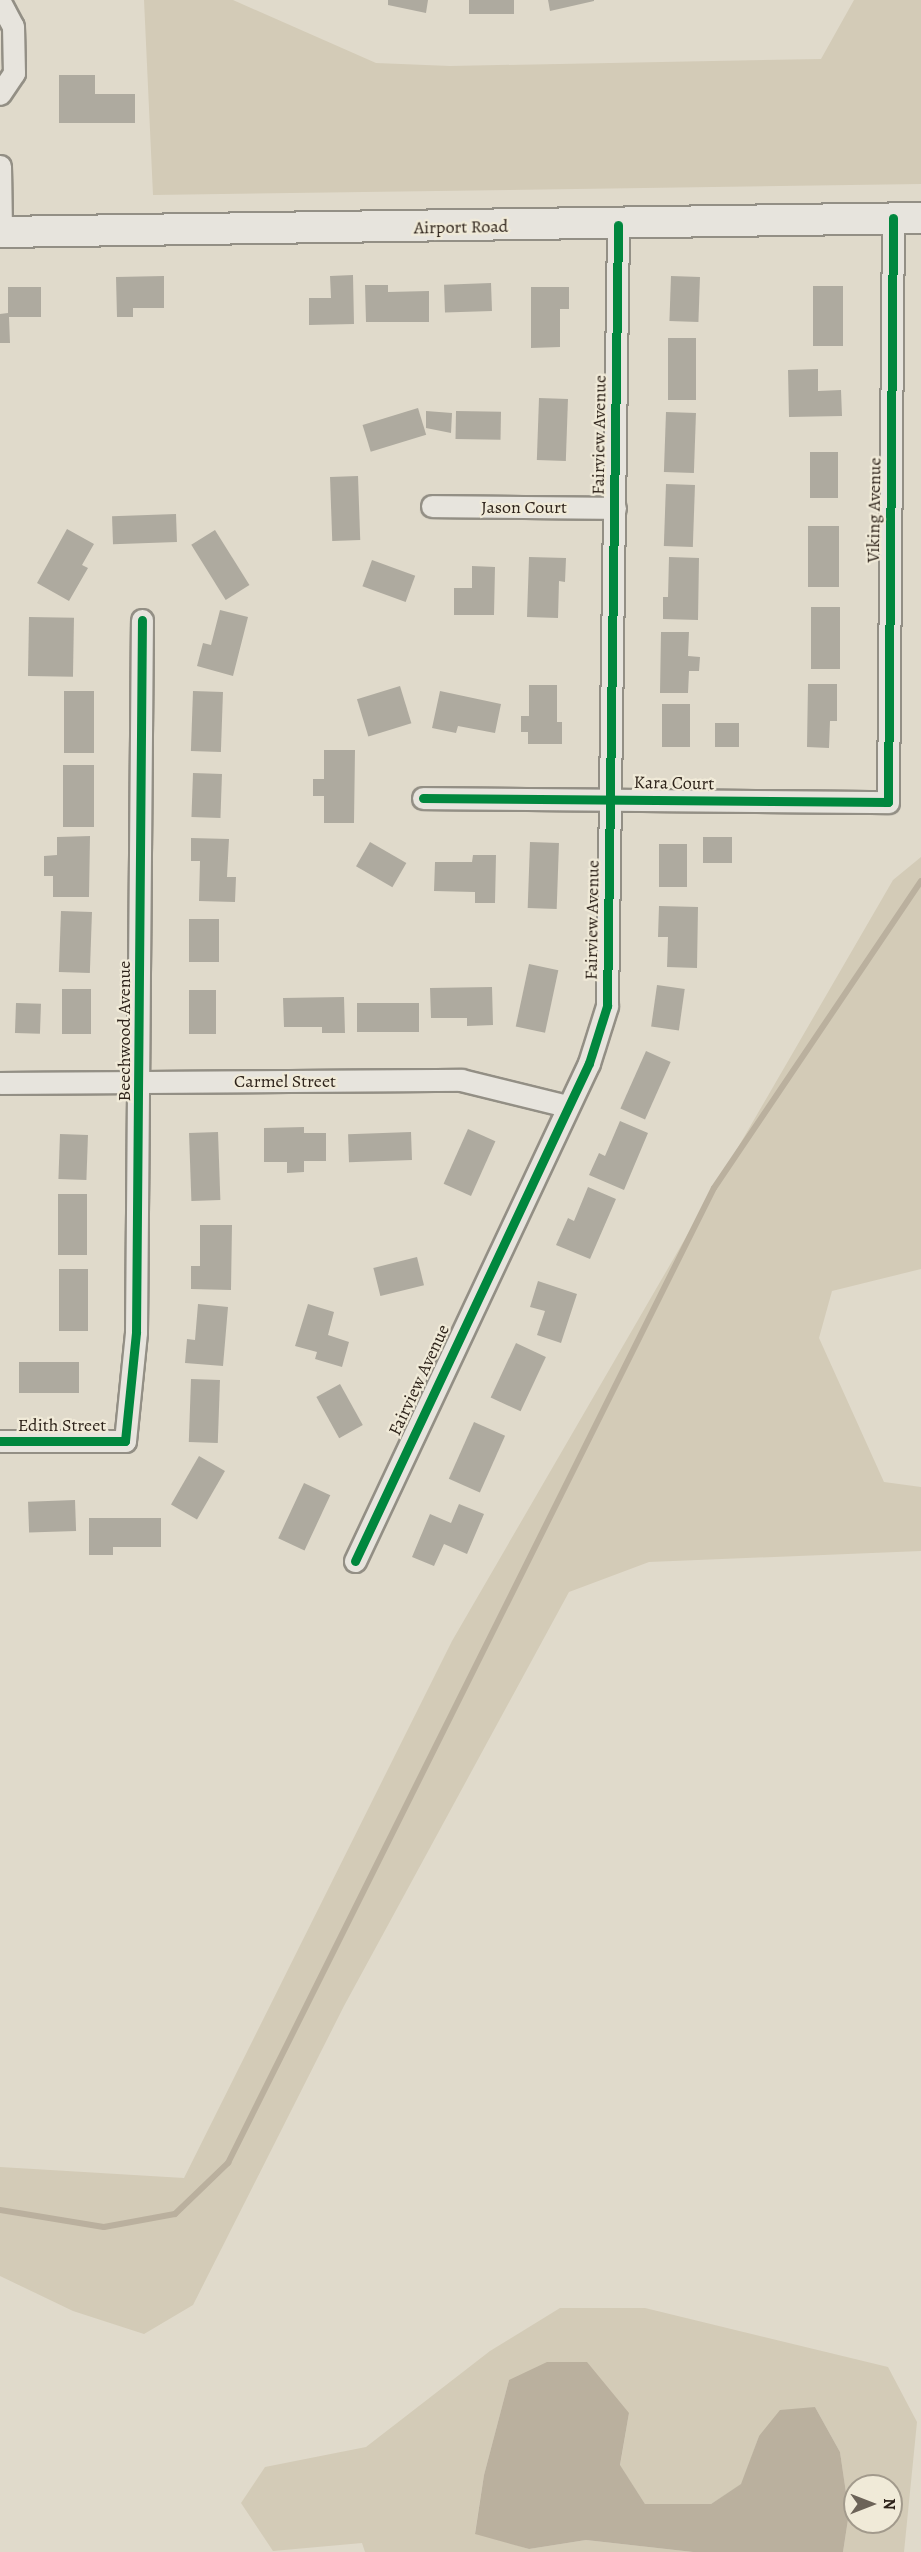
<!DOCTYPE html>
<style>
body{margin:0}
#map{position:relative;width:921px;height:2552px;overflow:hidden;background:#e0dacb;font-family:Alegreya,serif}
div>[style]{position:absolute}
[style*='--x']{left:calc(var(--x)*1px);top:calc(var(--y)*1px);width:calc(var(--w)*1px);rotate:calc(var(--a)*1deg)}
.green>*{inset:0;background:#d3cbb7}
.water>*{inset:0;background:#bab09e}
.stream>*{height:6px;margin:-3px;padding:0 3px;transform-origin:3px;border-radius:3px;background:#bab09e}
.building>*{inset:0;background:#aeaa9f;transform-origin:0 0}
.roads{filter:drop-shadow(2px 0 #938f85) drop-shadow(-2px 0 #938f85) drop-shadow(0 2px #938f85) drop-shadow(0 -2px #938f85)}
.street>*{height:21px;margin:-10.5px;padding:0 10.5px;transform-origin:10.5px;border-radius:10.5px;background:#e7e4dd}
.secondary>*{height:30px;margin:-15px;padding:0 15px;transform-origin:15px;border-radius:15px;background:#e7e4dd}
.cycleway>*{height:9px;margin:-4.5px;padding:0 4.5px;transform-origin:4.5px;border-radius:4.5px;background:#00873e}
span{translate:-50% -50%;white-space:nowrap;text-align:center;line-height:1.15;-webkit-text-stroke:4.5px #f0ead8;paint-order:stroke}
.street-label{font-size:18px;color:#2e231a}
.north{position:absolute;left:843px;top:2474px;width:60px;height:60px;box-sizing:border-box;background:#f0ead8;border:2px solid #a29a8c;border-radius:50%;rotate:90deg;font-size:16px;font-weight:700;line-height:24px;text-align:center;color:#2e231a}
.north::after{content:'';display:block;margin:auto;width:21px;height:27px;background:#6c6358;clip-path:polygon(50% 0,100% 100%,50% 72%,0 100%)}
</style>
<div id="map">
<div class="green">
<i style="clip-path:polygon(144px 0,233px 0,376px 63px,450px 66px,821px 59px,854px 0,921px 0,921px 184px,153px 195px)"></i>
<i style="clip-path:polygon(921px 857px,921px 1269px,832px 1291px,819px 1338px,884px 1482px,921px 1487px,921px 1551px,649px 1562px,569px 1592px,344px 2006px,193px 2305px,144px 2334px,73px 2311px,0 2276px,0 2167px,184px 2178px,452px 1641px,893px 880px)"></i>
<i style="clip-path:polygon(evenodd,560px 2308px,645px 2308px,888px 2367px,917px 2422px,904px 2552px,843px 2552px,849px 2513px,840px 2452px,815px 2407px,759px 2436px,742px 2484px,711px 2504px,645px 2504px,620px 2466px,629px 2413px,509px 2380px,484px 2475px,475px 2533px,529px 2549px,586px 2540px,693px 2552px,365px 2552px,362px 2543px,273px 2551px,241px 2503px,265px 2467px,366px 2447px,490px 2351px,560px 2308px,855px 2486px,891px 2486px,891px 2522px,855px 2522px,855px 2486px)"></i>
</div>
<div class="water">
<i style="clip-path:polygon(547px 2362px,587px 2362px,629px 2413px,620px 2465px,645px 2504px,711px 2504px,741px 2484px,759px 2436px,780px 2410px,815px 2407px,840px 2452px,849px 2513px,843px 2552px,693px 2552px,586px 2540px,529px 2549px,475px 2534px,484px 2475px,509px 2380px)"></i>
</div>
<div class="stream">
<i style="--x:0;--y:2210;--w:105;--a:9.3"></i>
<i style="--x:104;--y:2227;--w:72;--a:-10.4"></i>
<i style="--x:175;--y:2214;--w:74;--a:-43.9"></i>
<i style="--x:228;--y:2163;--w:1089;--a:-63.51"></i>
<i style="--x:714;--y:1188;--w:370;--a:-56"></i>
</div>
<div class="building">
<i style="clip-path:polygon(388px 0,428px 0,426px 13px,388px 5px)"></i>
<i style="left:469px;top:0;width:45px;height:14px"></i>
<i style="clip-path:polygon(548px 0,594px 0,594px 1px,550px 11px)"></i>
<i style="clip-path:polygon(59px 75px,95px 75px,95px 94px,135px 94px,135px 123px,59px 123px)"></i>
<i style="clip-path:polygon(353px 275px,354px 324px,309px 325px,309px 298px,331px 298px,330px 276px)"></i>
<i style="clip-path:polygon(164px 276px,164px 308px,133px 308px,133px 317px,117px 317px,116px 277px)"></i>
<i style="left:671px;top:276px;width:29px;height:45px;rotate:2deg"></i>
<i style="left:491px;top:283px;width:28px;height:47px;rotate:88deg"></i>
<i style="clip-path:polygon(365px 285px,388px 285px,388px 292px,429px 291px,429px 322px,366px 322px)"></i>
<i style="left:813px;top:286px;width:30px;height:60px"></i>
<i style="clip-path:polygon(8px 287px,41px 287px,41px 317px,9px 317px,10px 343px,0 343px,0 314px,8px 313px)"></i>
<i style="clip-path:polygon(531px 287px,569px 287px,569px 309px,560px 309px,560px 347px,531px 348px)"></i>
<i style="left:668px;top:338px;width:28px;height:62px"></i>
<i style="clip-path:polygon(818px 369px,818px 391px,841px 390px,842px 416px,789px 417px,788px 370px)"></i>
<i style="left:539px;top:398px;width:29px;height:62px;rotate:2deg"></i>
<i style="left:418px;top:408px;width:28px;height:58px;rotate:73deg"></i>
<i style="clip-path:polygon(426px 411px,452px 413px,451px 433px,426px 428px)"></i>
<i style="left:456px;top:411px;width:45px;height:28px;rotate:1deg"></i>
<i style="left:666px;top:412px;width:30px;height:60px;rotate:2deg"></i>
<i style="left:810px;top:452px;width:28px;height:46px"></i>
<i style="left:358px;top:476px;width:64px;height:28px;rotate:88deg"></i>
<i style="left:666px;top:484px;width:29px;height:62px;rotate:2deg"></i>
<i style="left:176px;top:514px;width:28px;height:64px;rotate:88deg"></i>
<i style="left:808px;top:526px;width:31px;height:61px"></i>
<i style="clip-path:polygon(67px 529px,94px 544px,82px 565px,88px 568px,69px 601px,37px 583px)"></i>
<i style="left:215px;top:530px;width:65px;height:28px;rotate:58deg"></i>
<i style="clip-path:polygon(529px 557px,566px 558px,565px 582px,559px 581px,558px 618px,527px 617px)"></i>
<i style="clip-path:polygon(669px 557px,699px 558px,698px 620px,663px 619px,663px 597px,668px 597px)"></i>
<i style="left:372px;top:560px;width:46px;height:28px;rotate:20deg"></i>
<i style="clip-path:polygon(472px 566px,495px 567px,494px 615px,454px 615px,454px 588px,472px 588px)"></i>
<i style="left:811px;top:607px;width:29px;height:62px"></i>
<i style="clip-path:polygon(220px 610px,248px 617px,233px 676px,197px 666px,203px 643px,211px 645px)"></i>
<i style="left:29px;top:617px;width:45px;height:59px;rotate:1deg"></i>
<i style="clip-path:polygon(661px 632px,689px 632px,688px 656px,700px 657px,699px 671px,689px 671px,688px 693px,660px 693px)"></i>
<i style="clip-path:polygon(808px 684px,837px 684px,837px 721px,830px 721px,829px 748px,807px 747px)"></i>
<i style="clip-path:polygon(529px 685px,557px 685px,557px 722px,562px 722px,562px 744px,528px 744px,528px 732px,521px 732px,521px 716px,529px 716px)"></i>
<i style="left:400px;top:686px;width:39px;height:45px;rotate:73deg"></i>
<i style="left:64px;top:691px;width:30px;height:62px"></i>
<i style="left:193px;top:691px;width:30px;height:60px;rotate:2deg"></i>
<i style="clip-path:polygon(440px 691px,501px 704px,495px 733px,458px 726px,456px 733px,432px 728px)"></i>
<i style="left:662px;top:704px;width:28px;height:43px"></i>
<i style="left:715px;top:723px;width:24px;height:24px"></i>
<i style="clip-path:polygon(324px 750px,355px 750px,354px 823px,324px 823px,324px 796px,313px 796px,313px 779px,324px 779px)"></i>
<i style="left:63px;top:765px;width:31px;height:62px"></i>
<i style="left:193px;top:773px;width:29px;height:44px;rotate:2deg"></i>
<i style="clip-path:polygon(90px 836px,89px 897px,53px 897px,53px 876px,44px 876px,44px 856px,57px 855px,57px 837px)"></i>
<i style="left:703px;top:837px;width:29px;height:26px"></i>
<i style="clip-path:polygon(191px 838px,229px 839px,227px 877px,236px 877px,235px 902px,199px 901px,200px 861px,191px 861px)"></i>
<i style="left:370px;top:842px;width:42px;height:28px;rotate:30deg"></i>
<i style="left:530px;top:842px;width:29px;height:66px;rotate:2deg"></i>
<i style="left:659px;top:844px;width:28px;height:43px"></i>
<i style="clip-path:polygon(473px 855px,496px 855px,495px 903px,475px 903px,475px 892px,434px 891px,435px 862px,472px 862px)"></i>
<i style="clip-path:polygon(659px 906px,698px 907px,697px 968px,667px 967px,668px 937px,658px 937px)"></i>
<i style="left:61px;top:911px;width:31px;height:61px;rotate:2deg"></i>
<i style="left:189px;top:919px;width:30px;height:43px"></i>
<i style="left:529px;top:964px;width:30px;height:64px;rotate:12deg"></i>
<i style="left:657px;top:985px;width:28px;height:42px;rotate:8deg"></i>
<i style="clip-path:polygon(492px 987px,493px 1025px,467px 1026px,467px 1018px,431px 1018px,430px 988px)"></i>
<i style="left:62px;top:989px;width:29px;height:45px"></i>
<i style="left:189px;top:990px;width:27px;height:44px"></i>
<i style="clip-path:polygon(344px 997px,345px 1033px,322px 1033px,322px 1027px,284px 1027px,283px 998px)"></i>
<i style="left:16px;top:1003px;width:25px;height:30px;rotate:2deg"></i>
<i style="left:419px;top:1003px;width:29px;height:62px;rotate:90deg"></i>
<i style="left:646px;top:1051px;width:27px;height:63px;rotate:24deg"></i>
<i style="clip-path:polygon(620px 1121px,648px 1133px,624px 1190px,589px 1175px,599px 1153px,605px 1156px)"></i>
<i style="clip-path:polygon(304px 1127px,304px 1133px,326px 1133px,326px 1161px,304px 1161px,304px 1172px,287px 1173px,287px 1162px,264px 1162px,264px 1128px)"></i>
<i style="left:468px;top:1129px;width:30px;height:60px;rotate:24deg"></i>
<i style="left:218px;top:1132px;width:68px;height:29px;rotate:88deg"></i>
<i style="left:411px;top:1132px;width:28px;height:63px;rotate:88deg"></i>
<i style="left:60px;top:1134px;width:28px;height:45px;rotate:2deg"></i>
<i style="clip-path:polygon(588px 1187px,616px 1199px,590px 1259px,556px 1245px,568px 1218px,574px 1221px)"></i>
<i style="left:58px;top:1194px;width:29px;height:61px"></i>
<i style="clip-path:polygon(200px 1225px,232px 1225px,231px 1290px,191px 1289px,191px 1266px,200px 1266px)"></i>
<i style="left:417px;top:1257px;width:29px;height:45px;rotate:76deg"></i>
<i style="left:88px;top:1269px;width:62px;height:29px;rotate:90deg"></i>
<i style="clip-path:polygon(538px 1281px,577px 1294px,561px 1343px,537px 1335px,545px 1311px,530px 1307px)"></i>
<i style="clip-path:polygon(198px 1304px,228px 1307px,223px 1366px,185px 1363px,187px 1339px,195px 1340px)"></i>
<i style="clip-path:polygon(308px 1304px,334px 1312px,328px 1335px,349px 1342px,342px 1367px,315px 1359px,317px 1352px,295px 1346px)"></i>
<i style="left:516px;top:1343px;width:33px;height:60px;rotate:25deg"></i>
<i style="left:79px;top:1362px;width:31px;height:60px;rotate:90deg"></i>
<i style="left:191px;top:1379px;width:29px;height:63px;rotate:2deg"></i>
<i style="left:340px;top:1384px;width:47px;height:27px;rotate:61deg"></i>
<i style="left:474px;top:1422px;width:34px;height:62px;rotate:24deg"></i>
<i style="left:199px;top:1456px;width:30px;height:56px;rotate:30deg"></i>
<i style="left:304px;top:1483px;width:29px;height:61px;rotate:25deg"></i>
<i style="left:75px;top:1500px;width:31px;height:47px;rotate:88deg"></i>
<i style="clip-path:polygon(459px 1504px,484px 1514px,467px 1554px,444px 1544px,434px 1566px,412px 1557px,430px 1514px,451px 1523px)"></i>
<i style="clip-path:polygon(89px 1518px,161px 1518px,161px 1547px,113px 1547px,113px 1555px,89px 1555px)"></i>
</div>
<div class="roads">
<div class="street">
<i style="--x:0;--y:2;--w:27;--a:62"></i>
<i style="--x:13;--y:26;--w:47;--a:88.8"></i>
<i style="--x:14;--y:73;--w:25;--a:124"></i>
<i style="--x:0;--y:166;--w:66;--a:89.1"></i>
<i style="--x:432;--y:506;--w:183;--a:0.6"></i>
<i style="--x:423;--y:798;--w:465;--a:0.5"></i>
<i style="--x:888;--y:802;--w:584;--a:-89.51"></i>
<i style="--x:0;--y:1083;--w:461;--a:-0.4"></i>
<i style="--x:461;--y:1080;--w:109;--a:13.8"></i>
<i style="--x:0;--y:1441;--w:125;--a:0"></i>
<i style="--x:125;--y:1441;--w:110;--a:-84.2"></i>
<i style="--x:136;--y:1332;--w:712;--a:-89.52"></i>
<i style="--x:355;--y:1561;--w:550;--a:-64.83"></i>
<i style="--x:589;--y:1063;--w:60;--a:-72.5"></i>
<i style="--x:607;--y:1006;--w:781;--a:-89.19"></i>
</div>
<div class="secondary">
<i style="--x:0;--y:232;--w:921;--a:-0.87"></i>
</div>
</div>
<div class="cycleway">
<i style="--x:423;--y:798;--w:465;--a:0.5"></i>
<i style="--x:888;--y:802;--w:584;--a:-89.51"></i>
<i style="--x:0;--y:1441;--w:125;--a:0"></i>
<i style="--x:125;--y:1441;--w:110;--a:-84.2"></i>
<i style="--x:136;--y:1332;--w:712;--a:-89.52"></i>
<i style="--x:355;--y:1561;--w:550;--a:-64.83"></i>
<i style="--x:589;--y:1063;--w:60;--a:-72.5"></i>
<i style="--x:607;--y:1006;--w:781;--a:-89.19"></i>
</div>
<div class="street-label">
<span style="left:461px;top:227px;rotate:-1deg">Airport Road</span>
<span style="left:599px;top:435px;rotate:-89deg">Fairview Avenue</span>
<span style="left:524px;top:507px">Jason Court</span>
<span style="left:874px;top:510px;rotate:-89deg">Viking Avenue</span>
<span style="left:674px;top:783px;rotate:1deg">Kara Court</span>
<span style="left:592px;top:920px;rotate:-89deg">Fairview Avenue</span>
<span style="left:124px;top:1031px;rotate:-90deg">Beechwood Avenue</span>
<span style="left:285px;top:1081px">Carmel Street</span>
<span style="left:419px;top:1380px;rotate:-65deg">Fairview Avenue</span>
<span style="left:62px;top:1425px">Edith Street</span>
</div>
<div class="north">N</div>
</div>
